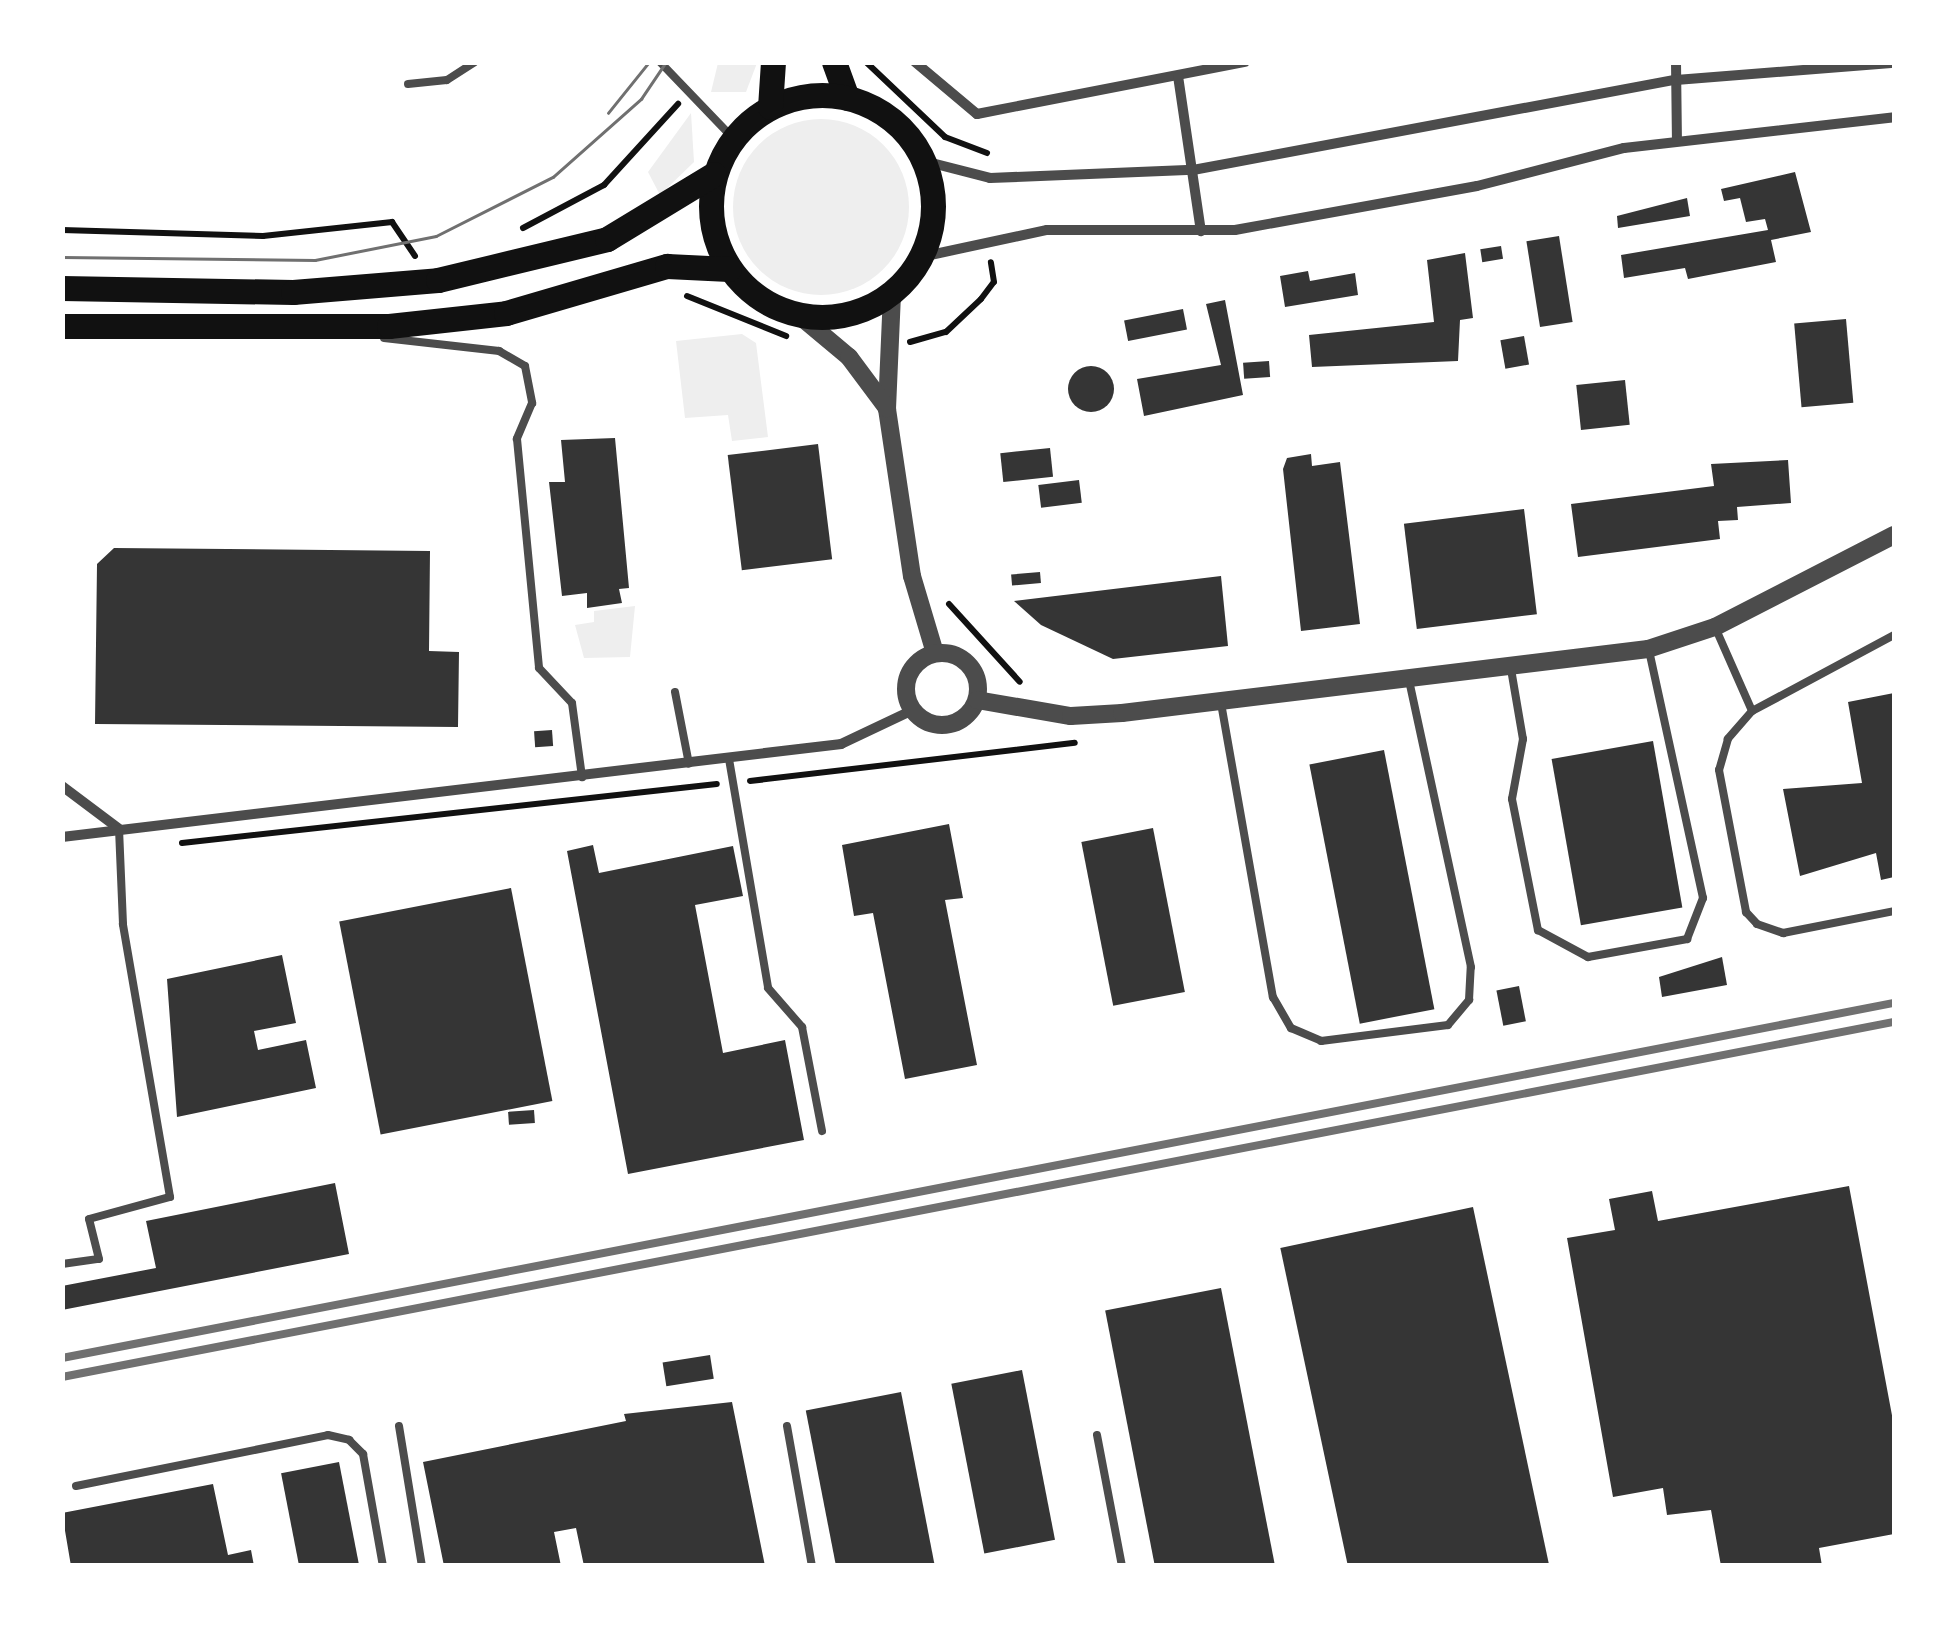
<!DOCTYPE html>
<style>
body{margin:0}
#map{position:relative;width:1957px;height:1628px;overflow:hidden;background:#fff;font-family:"Noto Sans",sans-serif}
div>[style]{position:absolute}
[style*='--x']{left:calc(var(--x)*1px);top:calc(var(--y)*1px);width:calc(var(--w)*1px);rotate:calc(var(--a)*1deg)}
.green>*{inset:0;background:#eee}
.round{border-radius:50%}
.building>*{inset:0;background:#353535;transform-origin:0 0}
.path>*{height:6px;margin:-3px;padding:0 3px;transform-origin:3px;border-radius:3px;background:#111}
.service>*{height:8px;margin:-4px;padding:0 4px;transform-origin:4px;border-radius:4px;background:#4c4c4c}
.minor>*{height:10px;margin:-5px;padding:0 5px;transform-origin:5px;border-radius:5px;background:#4c4c4c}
.tertiary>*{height:18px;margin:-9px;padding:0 9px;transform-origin:9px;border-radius:9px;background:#4c4c4c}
.tertiary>.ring{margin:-9px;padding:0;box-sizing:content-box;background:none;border:18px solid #4c4c4c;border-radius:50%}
.primary>*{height:25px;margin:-12.5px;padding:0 12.5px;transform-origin:12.5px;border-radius:12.5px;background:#111}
.primary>.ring{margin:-12.5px;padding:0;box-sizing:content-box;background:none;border:25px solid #111;border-radius:50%}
.tram>*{height:2.5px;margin:-1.25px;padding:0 1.25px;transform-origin:1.25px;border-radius:1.25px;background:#707070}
.rail>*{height:8px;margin:-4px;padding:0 4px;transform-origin:4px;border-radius:4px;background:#707070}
span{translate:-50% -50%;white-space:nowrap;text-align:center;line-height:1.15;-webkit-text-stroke:10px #fff;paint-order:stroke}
.frame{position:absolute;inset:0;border:65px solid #fff;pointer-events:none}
</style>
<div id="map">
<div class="green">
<i style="clip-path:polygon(718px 63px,757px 63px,746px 92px,711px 92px)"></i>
<i style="clip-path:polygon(691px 113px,694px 162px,660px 195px,648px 172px)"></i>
<i class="round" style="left:733px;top:119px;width:176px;height:176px"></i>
<i style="clip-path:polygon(742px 334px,756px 343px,768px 437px,732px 441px,728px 415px,685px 418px,676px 341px)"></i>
<i style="clip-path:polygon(635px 606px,630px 657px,584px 658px,575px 625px,594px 622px,594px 611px)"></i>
</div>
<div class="building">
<i style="clip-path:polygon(1795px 172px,1811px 232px,1771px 240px,1776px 262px,1688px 279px,1685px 268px,1624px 278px,1621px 255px,1768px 230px,1765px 219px,1746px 222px,1740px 198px,1724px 201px,1721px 189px)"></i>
<i style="clip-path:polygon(1687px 198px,1690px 216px,1618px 228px,1617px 216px)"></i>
<i style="left:1559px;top:236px;width:87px;height:33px;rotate:81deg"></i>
<i style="left:1501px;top:246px;width:13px;height:21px;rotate:81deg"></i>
<i style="clip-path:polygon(1465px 253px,1473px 318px,1460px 320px,1458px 361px,1312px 367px,1309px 335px,1434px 322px,1427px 260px)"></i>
<i style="clip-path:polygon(1308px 271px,1310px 281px,1355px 273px,1358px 295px,1285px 307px,1280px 276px)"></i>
<i style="clip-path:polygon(1225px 300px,1243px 395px,1144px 416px,1137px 379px,1221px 365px,1206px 304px)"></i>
<i style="left:1183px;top:309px;width:21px;height:60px;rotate:79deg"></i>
<i style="left:1846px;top:319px;width:84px;height:52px;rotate:85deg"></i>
<i style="left:1524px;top:336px;width:29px;height:24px;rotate:80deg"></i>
<i style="left:1269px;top:361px;width:16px;height:26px;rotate:86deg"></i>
<i class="round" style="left:1068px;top:366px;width:46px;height:46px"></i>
<i style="left:1625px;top:380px;width:45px;height:49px;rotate:84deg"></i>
<i style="clip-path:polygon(615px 438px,629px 588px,619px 589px,622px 603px,587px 608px,587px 593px,562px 596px,549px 482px,565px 482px,561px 440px)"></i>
<i style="left:818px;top:444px;width:116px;height:91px;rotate:83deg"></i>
<i style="left:1050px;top:448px;width:29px;height:50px;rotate:84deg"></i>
<i style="clip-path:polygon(1311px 454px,1312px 466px,1340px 462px,1360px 624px,1301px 631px,1283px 469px,1287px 458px)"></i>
<i style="clip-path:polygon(1788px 460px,1791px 503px,1737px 507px,1738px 520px,1718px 521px,1720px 539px,1578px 557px,1571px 504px,1714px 486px,1711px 464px)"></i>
<i style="left:1079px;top:480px;width:23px;height:41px;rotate:83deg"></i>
<i style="left:1524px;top:509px;width:106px;height:121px;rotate:83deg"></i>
<i style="clip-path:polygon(114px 548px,430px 551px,429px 651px,459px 652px,458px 727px,95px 724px,97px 564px)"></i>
<i style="left:1040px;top:572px;width:11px;height:29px;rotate:85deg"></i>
<i style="clip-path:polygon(1221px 576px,1228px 646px,1113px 659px,1041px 625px,1014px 601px)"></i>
<i style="clip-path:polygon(1894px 693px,1894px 877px,1881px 880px,1876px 853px,1800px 876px,1783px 789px,1862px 783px,1848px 702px)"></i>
<i style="left:552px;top:730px;width:16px;height:18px;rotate:86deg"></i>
<i style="left:1653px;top:741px;width:169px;height:103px;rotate:80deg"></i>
<i style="left:1384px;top:750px;width:264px;height:76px;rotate:79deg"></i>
<i style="clip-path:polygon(949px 824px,963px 898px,945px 900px,977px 1065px,905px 1079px,873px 913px,854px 916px,842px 845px)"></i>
<i style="left:1153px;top:828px;width:167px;height:73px;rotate:79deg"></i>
<i style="clip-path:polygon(593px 845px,599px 873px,733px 846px,743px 896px,695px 905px,723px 1053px,785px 1040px,804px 1140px,628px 1174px,567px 851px)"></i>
<i style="left:511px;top:888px;width:217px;height:175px;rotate:79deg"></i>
<i style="clip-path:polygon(282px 955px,296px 1023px,254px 1031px,258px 1050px,306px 1040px,316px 1088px,177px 1117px,167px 979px)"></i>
<i style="clip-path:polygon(1722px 957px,1727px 985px,1662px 997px,1659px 977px)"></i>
<i style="left:1519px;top:986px;width:36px;height:23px;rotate:79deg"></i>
<i style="left:534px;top:1110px;width:13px;height:26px;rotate:86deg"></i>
<i style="clip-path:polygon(335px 1183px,349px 1254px,62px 1310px,62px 1286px,156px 1268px,146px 1221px)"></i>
<i style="clip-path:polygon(1849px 1186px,1894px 1426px,1894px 1534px,1819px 1548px,1822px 1566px,1721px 1566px,1711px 1510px,1667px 1515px,1663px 1488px,1613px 1497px,1567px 1238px,1615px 1230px,1609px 1199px,1652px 1191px,1658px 1221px)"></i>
<i style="left:1473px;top:1207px;width:367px;height:197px;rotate:78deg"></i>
<i style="left:1221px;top:1288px;width:284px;height:118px;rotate:79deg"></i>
<i style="left:710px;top:1355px;width:24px;height:48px;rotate:81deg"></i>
<i style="left:1022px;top:1370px;width:173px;height:72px;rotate:79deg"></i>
<i style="left:901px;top:1392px;width:177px;height:97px;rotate:79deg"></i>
<i style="clip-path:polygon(732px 1402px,765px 1566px,584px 1566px,576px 1528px,554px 1532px,561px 1566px,444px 1566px,423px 1462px,626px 1421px,624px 1414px)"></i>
<i style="left:339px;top:1462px;width:106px;height:59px;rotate:79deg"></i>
<i style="clip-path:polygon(213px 1484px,228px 1555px,251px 1550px,254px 1566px,71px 1566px,62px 1513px)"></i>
</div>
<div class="path">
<i style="--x:866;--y:62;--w:109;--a:43.5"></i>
<i style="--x:945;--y:137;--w:45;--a:20.9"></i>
<i style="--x:523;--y:228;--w:92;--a:-28"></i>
<i style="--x:604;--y:185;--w:110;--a:-47.6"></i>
<i style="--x:62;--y:230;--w:201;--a:1.7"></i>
<i style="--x:263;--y:236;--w:130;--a:-6.2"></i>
<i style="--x:392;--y:222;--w:41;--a:55.9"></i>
<i style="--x:687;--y:296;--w:107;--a:22"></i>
<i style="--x:910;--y:342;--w:37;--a:-16"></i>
<i style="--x:946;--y:332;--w:48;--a:-43.3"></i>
<i style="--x:981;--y:299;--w:21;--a:-53"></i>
<i style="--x:994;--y:282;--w:20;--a:-99"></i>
<i style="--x:949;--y:604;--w:105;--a:47.7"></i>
<i style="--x:750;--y:781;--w:327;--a:-6.7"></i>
<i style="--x:182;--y:843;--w:538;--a:-6.29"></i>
</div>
<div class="service">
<i style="--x:660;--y:62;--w:105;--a:46.2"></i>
<i style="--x:408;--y:84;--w:39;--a:-6"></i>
<i style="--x:447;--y:80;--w:33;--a:-33"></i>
<i style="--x:384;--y:338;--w:116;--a:6.4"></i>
<i style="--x:499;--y:351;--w:30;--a:30"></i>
<i style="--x:525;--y:366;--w:38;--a:79"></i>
<i style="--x:532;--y:403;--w:39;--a:113"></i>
<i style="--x:517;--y:439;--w:230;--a:84.5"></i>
<i style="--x:539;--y:668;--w:48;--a:46.7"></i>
<i style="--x:572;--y:703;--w:75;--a:82.3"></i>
<i style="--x:1715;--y:627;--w:92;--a:66.2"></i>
<i style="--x:1894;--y:635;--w:161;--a:151.8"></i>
<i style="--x:1752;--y:711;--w:37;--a:131"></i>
<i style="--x:1728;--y:739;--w:32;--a:106"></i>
<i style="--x:1719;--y:770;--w:145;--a:79.2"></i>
<i style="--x:1746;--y:912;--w:16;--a:47"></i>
<i style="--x:1757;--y:924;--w:28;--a:19"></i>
<i style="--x:1783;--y:933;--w:113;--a:-11.2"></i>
<i style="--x:1511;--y:669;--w:71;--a:80.3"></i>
<i style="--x:1523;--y:739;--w:61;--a:100.4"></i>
<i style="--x:1512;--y:799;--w:134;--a:78.8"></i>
<i style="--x:1538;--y:930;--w:57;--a:28.4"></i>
<i style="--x:1588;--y:957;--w:101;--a:-10.3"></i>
<i style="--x:1687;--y:939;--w:44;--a:-68.7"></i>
<i style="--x:1703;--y:898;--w:253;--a:-102.3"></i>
<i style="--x:675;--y:692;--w:73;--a:79"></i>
<i style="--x:1221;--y:703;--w:299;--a:80"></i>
<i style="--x:1273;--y:997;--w:36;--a:60"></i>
<i style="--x:1291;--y:1028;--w:33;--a:23"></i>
<i style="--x:1321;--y:1041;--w:128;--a:-7.2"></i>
<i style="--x:1448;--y:1025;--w:33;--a:-50"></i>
<i style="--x:1469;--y:1000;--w:33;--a:-87"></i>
<i style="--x:1471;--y:967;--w:293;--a:-102.2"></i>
<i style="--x:729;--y:759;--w:232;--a:80.3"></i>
<i style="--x:768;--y:988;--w:52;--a:48.9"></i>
<i style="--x:802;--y:1027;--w:106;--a:79.1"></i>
<i style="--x:62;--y:1264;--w:37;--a:-8"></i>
<i style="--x:99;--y:1259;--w:41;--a:-104"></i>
<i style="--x:89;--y:1219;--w:84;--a:-15.2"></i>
<i style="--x:170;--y:1197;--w:277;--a:-99.8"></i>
<i style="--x:123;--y:924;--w:96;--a:-92.4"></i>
<i style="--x:399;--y:1426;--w:142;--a:80.7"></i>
<i style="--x:787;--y:1426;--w:142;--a:79.9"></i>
<i style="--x:1097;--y:1435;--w:133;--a:79.2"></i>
<i style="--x:76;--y:1486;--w:257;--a:-11.4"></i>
<i style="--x:328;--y:1435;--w:22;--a:13"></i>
<i style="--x:349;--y:1440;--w:20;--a:45"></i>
<i style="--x:363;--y:1454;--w:114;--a:79.9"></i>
</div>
<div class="minor">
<i style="--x:915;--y:62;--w:81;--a:40"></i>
<i style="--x:977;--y:114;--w:273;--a:-11"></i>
<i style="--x:1676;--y:62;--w:79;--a:89.3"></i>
<i style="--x:1178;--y:76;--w:157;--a:81.6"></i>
<i style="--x:924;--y:161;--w:68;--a:14.4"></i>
<i style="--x:990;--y:178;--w:203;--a:-2.3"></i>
<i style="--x:1193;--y:170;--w:491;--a:-10.6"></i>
<i style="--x:1676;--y:80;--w:219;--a:-4.5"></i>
<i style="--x:921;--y:257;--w:129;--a:-12.1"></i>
<i style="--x:1047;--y:230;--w:188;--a:0"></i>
<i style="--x:1235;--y:230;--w:246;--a:-10.3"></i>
<i style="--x:1477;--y:186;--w:152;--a:-14.5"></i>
<i style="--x:1624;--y:148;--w:272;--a:-6.5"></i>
<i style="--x:62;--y:786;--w:70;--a:36.9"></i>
<i style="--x:62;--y:837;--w:785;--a:-6.81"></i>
<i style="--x:841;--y:744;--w:80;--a:-25.3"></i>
</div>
<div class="tertiary">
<i style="--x:892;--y:294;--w:115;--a:92.5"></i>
<i style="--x:887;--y:409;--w:169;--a:81.5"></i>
<i style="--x:912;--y:576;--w:80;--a:73.4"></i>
<i style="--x:800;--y:316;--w:64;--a:39.9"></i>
<i style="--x:849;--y:357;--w:64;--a:53.3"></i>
<i class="ring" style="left:906px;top:653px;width:54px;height:54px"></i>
<i style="--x:977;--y:700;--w:95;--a:9.7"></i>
<i style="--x:1071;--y:716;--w:51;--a:-3.4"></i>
<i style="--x:1122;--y:713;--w:530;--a:-6.94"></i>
<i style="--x:1648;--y:649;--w:71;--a:-18.2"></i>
<i style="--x:1715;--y:627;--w:201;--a:-27.2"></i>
</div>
<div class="primary">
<i style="--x:834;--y:62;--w:38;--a:70"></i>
<i class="ring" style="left:711px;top:95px;width:197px;height:197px"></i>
<i style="--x:770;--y:107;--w:45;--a:-86.2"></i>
<i style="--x:62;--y:288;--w:231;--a:1"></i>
<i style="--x:293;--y:292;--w:145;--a:-4.7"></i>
<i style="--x:438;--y:280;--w:174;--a:-13.6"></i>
<i style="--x:607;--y:239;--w:125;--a:-31.3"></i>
<i style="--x:62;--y:326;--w:327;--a:0"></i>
<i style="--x:389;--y:326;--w:118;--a:-6.3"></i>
<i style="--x:506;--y:313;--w:168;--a:-16.3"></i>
<i style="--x:667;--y:266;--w:62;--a:2.8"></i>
</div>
<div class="tram">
<i style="--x:608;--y:113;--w:65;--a:-51.2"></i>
<i style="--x:62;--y:257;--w:253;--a:0.7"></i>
<i style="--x:315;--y:260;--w:123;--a:-11.2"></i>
<i style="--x:436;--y:236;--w:131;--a:-26.8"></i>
<i style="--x:553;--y:177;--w:118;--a:-41.6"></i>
<i style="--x:641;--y:99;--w:45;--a:-56"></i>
</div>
<div class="rail">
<i style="--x:62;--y:1358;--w:1866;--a:-10.97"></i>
<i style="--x:62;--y:1377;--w:1866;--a:-10.97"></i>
</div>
<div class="frame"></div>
</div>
